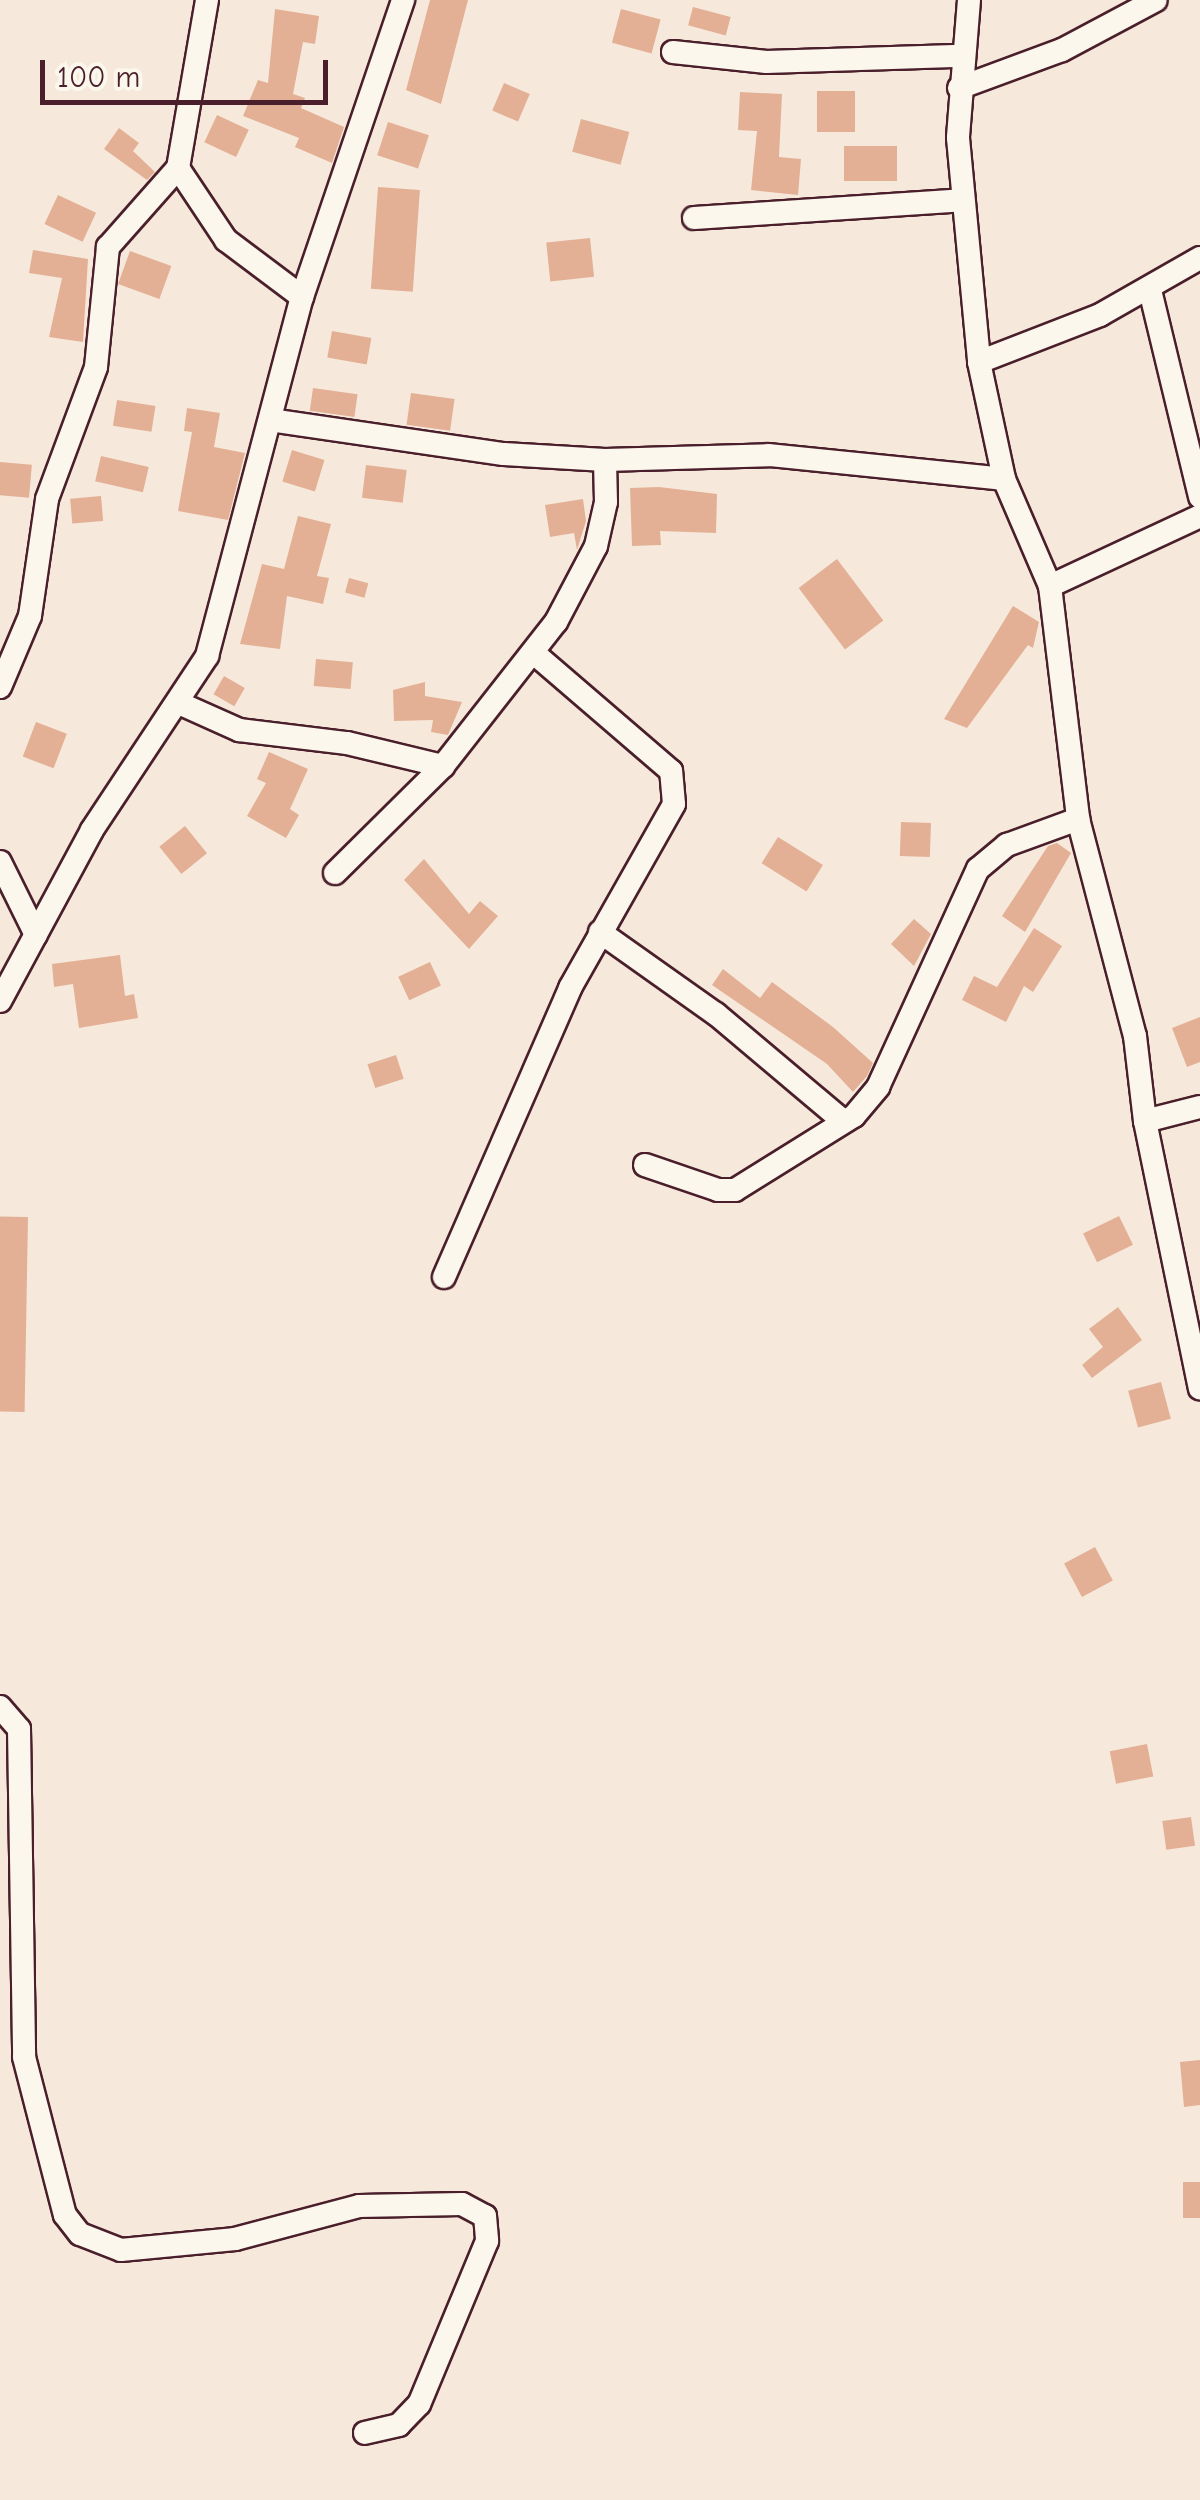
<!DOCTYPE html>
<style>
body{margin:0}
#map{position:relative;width:1200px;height:2500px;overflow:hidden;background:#f6e9db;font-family:"Comic Neue",sans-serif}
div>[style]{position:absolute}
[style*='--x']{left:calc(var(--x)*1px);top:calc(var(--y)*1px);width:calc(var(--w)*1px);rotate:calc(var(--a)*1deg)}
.building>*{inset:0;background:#e3b095;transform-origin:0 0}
.roads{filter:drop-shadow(2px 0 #4a1f2b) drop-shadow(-2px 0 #4a1f2b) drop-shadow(0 2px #4a1f2b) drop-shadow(0 -2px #4a1f2b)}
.minor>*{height:22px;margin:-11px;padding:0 11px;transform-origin:11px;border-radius:11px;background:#fbf7ec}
span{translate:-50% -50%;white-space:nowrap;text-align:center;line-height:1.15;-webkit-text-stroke:8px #fbf7ec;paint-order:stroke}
.scale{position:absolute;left:40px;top:60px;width:288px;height:45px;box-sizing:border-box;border:5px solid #4a1f2b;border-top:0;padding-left:12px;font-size:30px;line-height:35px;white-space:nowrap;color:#4a1f2b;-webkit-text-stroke:8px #fbf7ec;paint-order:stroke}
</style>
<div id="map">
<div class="building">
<i style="clip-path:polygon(430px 0,468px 0,441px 104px,406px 90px)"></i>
<i style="left:693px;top:7px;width:39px;height:19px;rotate:15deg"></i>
<i style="clip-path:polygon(275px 9px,319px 16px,315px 44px,303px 42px,293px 94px,305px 98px,301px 108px,344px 127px,332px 163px,295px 147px,299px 138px,243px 116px,258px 80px,268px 83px)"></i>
<i style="left:621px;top:9px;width:41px;height:35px;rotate:15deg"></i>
<i style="left:504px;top:83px;width:28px;height:30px;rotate:23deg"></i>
<i style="left:817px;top:91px;width:38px;height:41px"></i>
<i style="clip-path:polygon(740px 92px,782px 94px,779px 157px,801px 159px,798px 195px,751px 190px,757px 131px,738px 130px)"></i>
<i style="left:217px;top:115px;width:35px;height:30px;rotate:25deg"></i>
<i style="left:581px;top:119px;width:50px;height:34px;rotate:15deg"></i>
<i style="left:388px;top:122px;width:43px;height:35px;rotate:18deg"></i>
<i style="clip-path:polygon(119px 128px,139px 143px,133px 151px,155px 172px,147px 180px,104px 149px)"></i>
<i style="left:897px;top:146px;width:35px;height:53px;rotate:90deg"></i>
<i style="left:378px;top:187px;width:42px;height:102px;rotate:4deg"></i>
<i style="left:58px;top:195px;width:42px;height:32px;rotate:25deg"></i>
<i style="left:590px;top:238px;width:39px;height:44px;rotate:84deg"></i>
<i style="clip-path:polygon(33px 250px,88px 259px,83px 342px,49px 337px,62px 278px,29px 273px)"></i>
<i style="left:130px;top:251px;width:44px;height:35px;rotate:20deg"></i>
<i style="left:332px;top:331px;width:40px;height:27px;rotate:10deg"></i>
<i style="left:313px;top:388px;width:45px;height:23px;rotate:8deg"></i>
<i style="left:411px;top:393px;width:44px;height:32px;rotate:8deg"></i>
<i style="left:117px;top:400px;width:39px;height:26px;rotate:9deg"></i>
<i style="clip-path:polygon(187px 408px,220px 413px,214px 447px,245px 453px,228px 520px,178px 511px,192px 432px,184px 431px)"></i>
<i style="left:292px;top:450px;width:34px;height:33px;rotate:17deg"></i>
<i style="left:101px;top:456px;width:49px;height:26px;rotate:13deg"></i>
<i style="left:0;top:462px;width:32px;height:33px;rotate:5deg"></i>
<i style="left:366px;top:465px;width:41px;height:33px;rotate:7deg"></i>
<i style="clip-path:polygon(659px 487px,717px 494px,716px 533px,660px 531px,661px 545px,632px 546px,630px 488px)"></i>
<i style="left:101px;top:496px;width:25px;height:31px;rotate:85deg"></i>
<i style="clip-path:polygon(583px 499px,586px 521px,577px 550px,574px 533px,550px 537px,545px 505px)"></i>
<i style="clip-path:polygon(298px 516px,331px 524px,317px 576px,329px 578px,323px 604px,287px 596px,280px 649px,240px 644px,262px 564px,284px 569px)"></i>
<i style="left:837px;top:559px;width:77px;height:48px;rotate:53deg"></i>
<i style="left:349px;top:578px;width:20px;height:15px;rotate:15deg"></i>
<i style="clip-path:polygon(1013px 606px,1039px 622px,1033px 648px,1028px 645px,967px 728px,944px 719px)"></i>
<i style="left:316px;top:659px;width:37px;height:27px;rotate:5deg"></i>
<i style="left:224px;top:676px;width:24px;height:21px;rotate:30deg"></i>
<i style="clip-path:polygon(425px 682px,425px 696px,462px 702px,448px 735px,431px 732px,433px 720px,394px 721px,393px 690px)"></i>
<i style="left:36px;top:722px;width:33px;height:37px;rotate:21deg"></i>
<i style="clip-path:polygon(269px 752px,308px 769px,290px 809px,299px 815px,286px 838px,247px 816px,266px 783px,257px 779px)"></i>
<i style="left:901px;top:822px;width:30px;height:34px;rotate:2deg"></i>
<i style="left:185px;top:826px;width:35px;height:33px;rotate:51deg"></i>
<i style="left:778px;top:837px;width:53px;height:31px;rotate:32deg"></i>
<i style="clip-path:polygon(1057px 843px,1071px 853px,1025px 932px,1002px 916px,1048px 846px)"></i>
<i style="clip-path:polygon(424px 859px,469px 914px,480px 901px,498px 916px,469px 949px,404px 880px)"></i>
<i style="clip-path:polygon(914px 919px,931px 934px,914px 966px,891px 944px)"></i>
<i style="clip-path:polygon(1034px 928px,1062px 946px,1033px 992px,1024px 986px,1006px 1022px,962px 1000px,974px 976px,997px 987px)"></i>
<i style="clip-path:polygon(120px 955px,125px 996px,134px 994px,138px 1018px,79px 1028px,73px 984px,54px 987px,52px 964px)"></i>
<i style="left:430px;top:962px;width:26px;height:35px;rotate:65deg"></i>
<i style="clip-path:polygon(723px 969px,760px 998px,772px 982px,833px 1027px,873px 1063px,867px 1076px,853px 1092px,827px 1064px,712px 985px)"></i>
<i style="clip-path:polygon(1200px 1017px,1200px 1062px,1187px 1067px,1172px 1028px)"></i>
<i style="left:396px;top:1055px;width:25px;height:30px;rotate:72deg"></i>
<i style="left:1119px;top:1216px;width:32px;height:40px;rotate:64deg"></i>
<i style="left:28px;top:1217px;width:195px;height:28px;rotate:91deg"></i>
<i style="clip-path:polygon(1118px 1307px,1142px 1340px,1092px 1378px,1082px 1365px,1103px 1347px,1089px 1329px)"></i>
<i style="left:1161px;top:1382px;width:38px;height:34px;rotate:75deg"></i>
<i style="left:1095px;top:1547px;width:38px;height:35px;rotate:62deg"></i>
<i style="left:1147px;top:1744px;width:33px;height:38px;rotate:79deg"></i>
<i style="left:1191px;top:1817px;width:29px;height:29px;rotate:82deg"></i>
<i style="clip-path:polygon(1200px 2060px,1200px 2105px,1184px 2107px,1180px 2062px)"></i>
<i style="left:1183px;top:2182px;width:17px;height:36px"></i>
</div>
<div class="roads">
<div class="minor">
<i style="--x:207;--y:0;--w:170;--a:99.8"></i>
<i style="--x:178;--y:168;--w:87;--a:56.3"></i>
<i style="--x:226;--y:240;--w:95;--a:36.9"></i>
<i style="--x:969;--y:0;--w:138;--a:94.6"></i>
<i style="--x:958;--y:138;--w:225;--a:84.6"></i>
<i style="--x:979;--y:362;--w:120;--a:77.9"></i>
<i style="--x:1004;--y:479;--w:116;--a:66.7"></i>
<i style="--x:1050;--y:586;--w:235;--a:83.1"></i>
<i style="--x:1078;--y:819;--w:224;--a:75.3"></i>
<i style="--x:1135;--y:1036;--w:86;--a:83.3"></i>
<i style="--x:1145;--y:1121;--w:273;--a:78.4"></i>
<i style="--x:673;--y:52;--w:94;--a:6.1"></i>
<i style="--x:766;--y:62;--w:196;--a:-1.8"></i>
<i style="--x:959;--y:88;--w:110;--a:-20.3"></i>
<i style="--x:1062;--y:50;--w:106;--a:-28"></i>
<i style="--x:694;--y:218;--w:269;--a:-3.8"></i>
<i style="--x:1150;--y:290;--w:213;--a:76.4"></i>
<i style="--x:979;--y:362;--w:130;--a:-21.2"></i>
<i style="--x:1100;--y:315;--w:115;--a:-29.7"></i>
<i style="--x:270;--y:420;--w:236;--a:8.3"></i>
<i style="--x:504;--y:454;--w:101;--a:3.4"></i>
<i style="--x:605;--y:460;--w:164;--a:-1.7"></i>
<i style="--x:769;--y:455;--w:236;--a:5.8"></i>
<i style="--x:1050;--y:586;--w:166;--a:-25"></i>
<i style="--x:0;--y:687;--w:77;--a:-67.1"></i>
<i style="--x:30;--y:616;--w:118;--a:-81.7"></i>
<i style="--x:47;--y:499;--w:141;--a:-69.6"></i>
<i style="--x:96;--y:367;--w:121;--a:-84.3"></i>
<i style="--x:108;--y:247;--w:106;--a:-48.5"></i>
<i style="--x:181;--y:704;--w:64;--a:24.1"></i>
<i style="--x:239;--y:730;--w:109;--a:6.9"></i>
<i style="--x:347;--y:743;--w:99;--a:13.5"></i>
<i style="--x:0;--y:862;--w:81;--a:63.7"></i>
<i style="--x:335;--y:873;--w:152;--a:-44.7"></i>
<i style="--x:443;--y:766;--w:183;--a:-51.9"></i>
<i style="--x:556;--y:622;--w:86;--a:-62.2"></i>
<i style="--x:596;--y:546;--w:45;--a:-77.2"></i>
<i style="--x:606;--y:502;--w:42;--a:-91.4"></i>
<i style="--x:600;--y:932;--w:142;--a:35.3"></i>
<i style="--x:716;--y:1014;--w:166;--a:40.1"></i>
<i style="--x:0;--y:1001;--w:194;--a:-61.7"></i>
<i style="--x:92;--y:830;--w:209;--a:-56.5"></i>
<i style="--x:207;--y:656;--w:371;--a:-75.2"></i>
<i style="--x:302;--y:297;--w:314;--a:-71.2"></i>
<i style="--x:1145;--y:1121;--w:57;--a:-14.3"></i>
<i style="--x:645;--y:1165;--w:77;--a:18.9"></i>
<i style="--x:718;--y:1190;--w:17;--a:0"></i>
<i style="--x:735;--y:1190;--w:140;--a:-31.9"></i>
<i style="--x:854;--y:1116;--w:38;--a:-50"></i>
<i style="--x:878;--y:1087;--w:240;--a:-65.4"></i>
<i style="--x:978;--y:869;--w:38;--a:-40"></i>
<i style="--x:1007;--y:845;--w:76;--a:-20.1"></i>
<i style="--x:444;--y:1277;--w:315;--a:-66.4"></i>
<i style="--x:570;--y:988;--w:211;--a:-60.5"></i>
<i style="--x:674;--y:804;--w:33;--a:-95"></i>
<i style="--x:671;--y:771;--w:181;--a:-139.3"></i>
<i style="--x:0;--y:1707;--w:29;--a:49"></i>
<i style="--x:19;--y:1729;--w:328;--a:89.1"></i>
<i style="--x:24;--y:2057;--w:163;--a:75.5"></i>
<i style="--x:65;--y:2215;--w:24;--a:52"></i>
<i style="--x:80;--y:2234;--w:44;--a:21.3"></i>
<i style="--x:121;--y:2250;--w:115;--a:-5.5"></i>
<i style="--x:235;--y:2239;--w:128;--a:-14.9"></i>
<i style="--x:359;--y:2206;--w:103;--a:-1.1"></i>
<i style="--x:462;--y:2204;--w:26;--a:28"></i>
<i style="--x:485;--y:2216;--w:25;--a:85"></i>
<i style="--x:487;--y:2241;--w:177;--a:112.6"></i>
<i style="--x:419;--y:2404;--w:29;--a:134"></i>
<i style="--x:399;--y:2425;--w:35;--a:167"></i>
</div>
</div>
<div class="scale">100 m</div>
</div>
